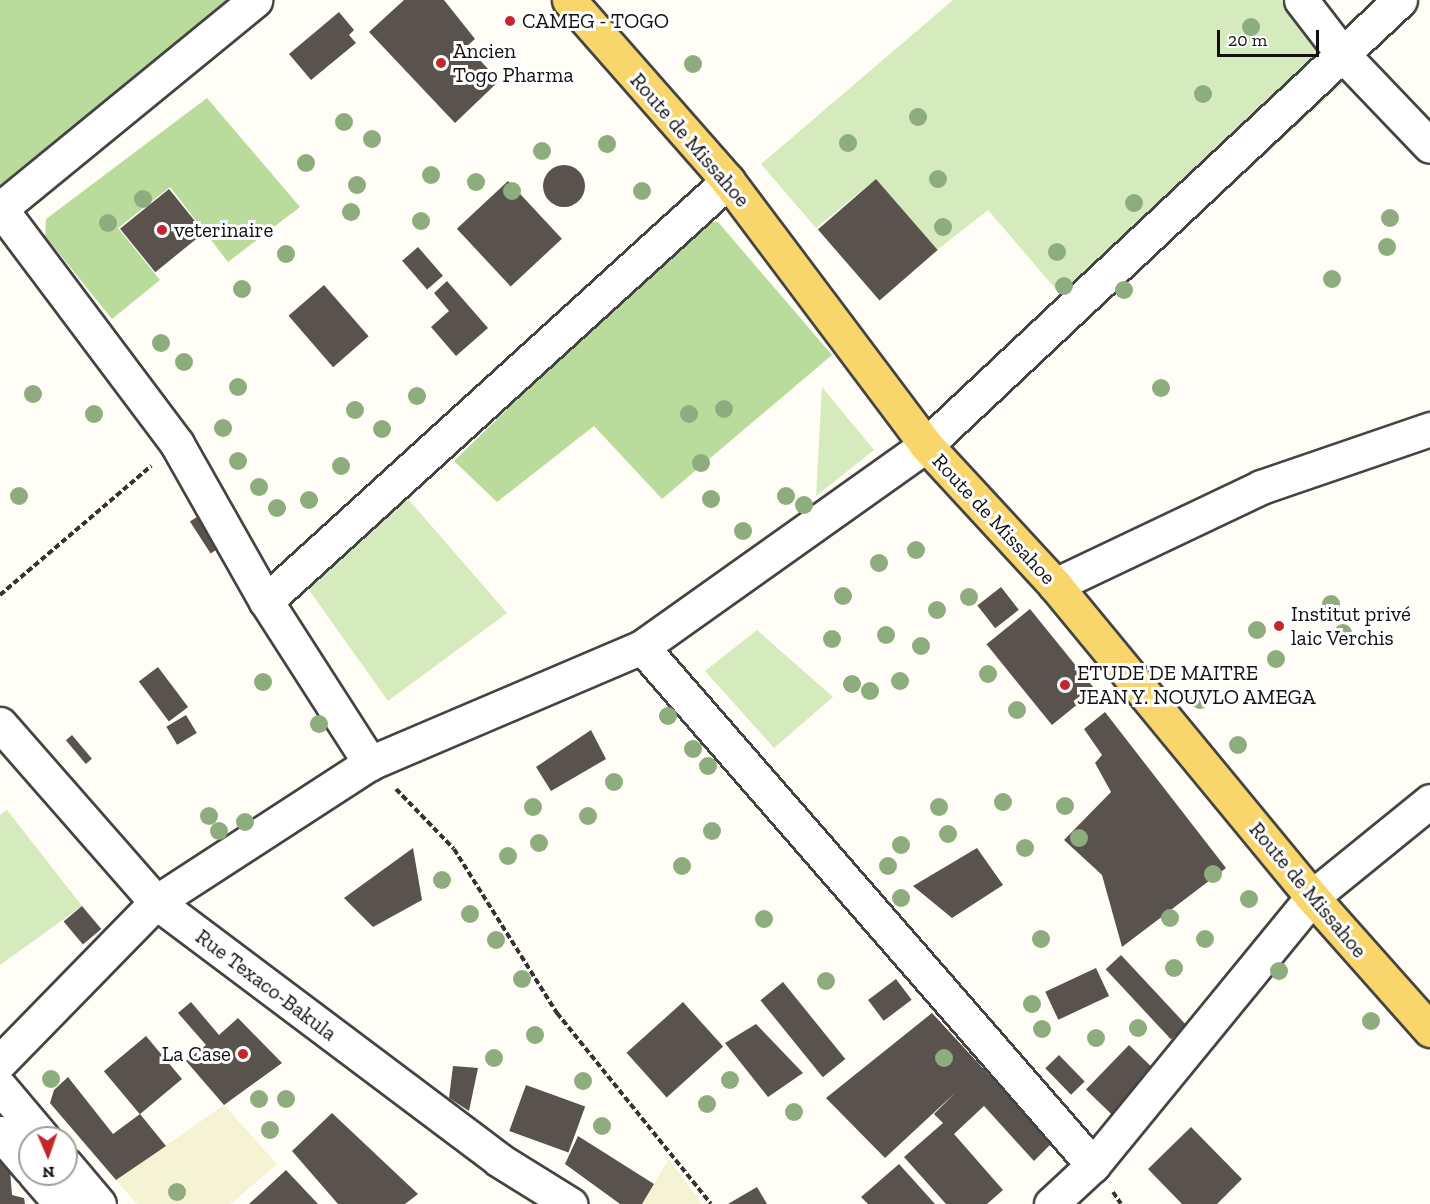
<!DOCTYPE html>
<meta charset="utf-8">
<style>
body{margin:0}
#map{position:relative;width:1430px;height:1204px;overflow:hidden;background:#fffdf5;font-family:"Zilla Slab",serif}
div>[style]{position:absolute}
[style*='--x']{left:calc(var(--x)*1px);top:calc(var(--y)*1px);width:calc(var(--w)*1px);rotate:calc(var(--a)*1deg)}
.farmland>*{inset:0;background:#f6f3d4}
.green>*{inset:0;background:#d5ebbd}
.forest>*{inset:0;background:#b9dc9c}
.building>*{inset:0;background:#5a524d;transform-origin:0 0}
.round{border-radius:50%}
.path>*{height:4px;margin-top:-2px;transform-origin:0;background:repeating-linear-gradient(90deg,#333 0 6px,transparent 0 9px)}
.roads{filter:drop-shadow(2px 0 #444) drop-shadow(-2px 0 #444) drop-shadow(0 2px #444) drop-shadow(0 -2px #444)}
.minor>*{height:33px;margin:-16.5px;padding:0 16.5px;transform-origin:16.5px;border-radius:16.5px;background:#fff}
.major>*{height:33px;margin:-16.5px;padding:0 16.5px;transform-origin:16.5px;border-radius:16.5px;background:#f9d66b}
.trees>*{width:18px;height:18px;margin:-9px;border-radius:50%;background:#8dad7f}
.dots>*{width:16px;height:16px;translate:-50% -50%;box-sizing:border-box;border:3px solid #fff;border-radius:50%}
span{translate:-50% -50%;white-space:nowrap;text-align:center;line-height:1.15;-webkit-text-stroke:6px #fff;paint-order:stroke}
.poi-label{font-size:21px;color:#111}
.left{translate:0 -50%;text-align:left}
.right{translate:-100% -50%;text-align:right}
.street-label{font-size:21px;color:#111}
.north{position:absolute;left:18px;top:1126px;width:60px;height:60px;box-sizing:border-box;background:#fff;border:2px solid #a0a0a0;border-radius:50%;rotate:178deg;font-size:16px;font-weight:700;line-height:24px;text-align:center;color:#111}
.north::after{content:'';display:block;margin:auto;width:21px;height:27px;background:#c4262e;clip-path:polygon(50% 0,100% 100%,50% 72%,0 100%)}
.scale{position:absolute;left:1217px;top:30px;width:102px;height:27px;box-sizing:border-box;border:3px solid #111;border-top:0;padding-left:8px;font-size:18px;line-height:21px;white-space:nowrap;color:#111;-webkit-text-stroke:4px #fff;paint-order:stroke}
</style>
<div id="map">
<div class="farmland">
<i style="clip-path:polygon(224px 1105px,277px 1164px,231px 1204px,137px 1204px,116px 1180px)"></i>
<i style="clip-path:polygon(669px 1159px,702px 1204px,642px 1204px)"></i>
</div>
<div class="green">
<i style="clip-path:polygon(953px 0,1295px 0,1356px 71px,1084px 322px,988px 210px,937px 250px,876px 179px,816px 228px,761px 164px)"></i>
<i style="clip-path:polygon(822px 387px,874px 450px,816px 496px)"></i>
<i style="clip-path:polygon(395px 484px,507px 613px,388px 701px,294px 569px)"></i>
<i style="clip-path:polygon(757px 630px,833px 697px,774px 748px,705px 671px)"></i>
<i style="clip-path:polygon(7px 810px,82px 906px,0 965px,0 815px)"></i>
</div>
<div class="forest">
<i style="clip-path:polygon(0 0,237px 0,0 185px)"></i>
<i style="clip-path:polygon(207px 98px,300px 207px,228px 262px,170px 187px,118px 228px,160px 280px,112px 319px,45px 236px,46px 219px)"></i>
<i style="clip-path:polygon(700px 222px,718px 222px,832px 355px,662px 499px,594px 426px,497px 502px,454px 461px)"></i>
</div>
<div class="building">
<i style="clip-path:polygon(404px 0,444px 0,475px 39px,467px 46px,499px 81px,455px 123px,369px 32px)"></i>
<i style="clip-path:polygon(339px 12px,354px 30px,349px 35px,356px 43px,311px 80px,289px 54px)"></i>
<i class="round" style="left:543px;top:165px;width:42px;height:42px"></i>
<i style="left:876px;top:179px;width:94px;height:77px;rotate:49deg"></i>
<i style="left:508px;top:181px;width:79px;height:70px;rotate:47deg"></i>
<i style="left:169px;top:189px;width:56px;height:63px;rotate:51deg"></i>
<i style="left:418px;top:247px;width:38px;height:21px;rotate:49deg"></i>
<i style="clip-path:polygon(447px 281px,488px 328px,456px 356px,431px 327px,449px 311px,434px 293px)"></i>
<i style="left:324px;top:285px;width:68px;height:47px;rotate:49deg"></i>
<i style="left:200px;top:515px;width:38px;height:12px;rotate:57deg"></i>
<i style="left:1001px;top:587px;width:29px;height:30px;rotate:52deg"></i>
<i style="left:1030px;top:609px;width:104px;height:56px;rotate:51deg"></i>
<i style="left:158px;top:667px;width:50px;height:24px;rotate:53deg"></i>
<i style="clip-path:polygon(1105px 712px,1226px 868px,1122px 947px,1102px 875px,1064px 840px,1111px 792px,1095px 763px,1102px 755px,1084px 729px)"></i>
<i style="left:186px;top:715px;width:21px;height:23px;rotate:59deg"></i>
<i style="clip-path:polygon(591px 730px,606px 759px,551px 791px,536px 767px)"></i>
<i style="left:72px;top:735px;width:31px;height:8px;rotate:50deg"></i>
<i style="clip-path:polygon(413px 848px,422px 900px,373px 927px,344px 898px)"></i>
<i style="clip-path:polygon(977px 848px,1003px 885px,952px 918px,913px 886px)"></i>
<i style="left:82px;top:906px;width:30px;height:24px;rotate:50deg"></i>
<i style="left:1121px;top:955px;width:96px;height:21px;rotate:47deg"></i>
<i style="left:1096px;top:968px;width:31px;height:56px;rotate:65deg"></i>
<i style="left:896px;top:979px;width:26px;height:35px;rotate:53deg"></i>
<i style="left:783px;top:982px;width:99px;height:29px;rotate:51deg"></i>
<i style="clip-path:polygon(191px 1002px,219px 1035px,238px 1018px,282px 1063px,224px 1105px,186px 1061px,206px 1045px,178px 1013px)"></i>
<i style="left:683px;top:1002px;width:60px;height:76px;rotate:48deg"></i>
<i style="clip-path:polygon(932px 1013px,1052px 1143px,1034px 1161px,984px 1106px,954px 1134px,1003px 1190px,987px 1204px,946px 1204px,904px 1157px,943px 1123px,934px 1114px,956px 1092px,885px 1158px,826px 1098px)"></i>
<i style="clip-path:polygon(756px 1024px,803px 1073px,768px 1097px,725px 1043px)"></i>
<i style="left:146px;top:1036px;width:56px;height:55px;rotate:50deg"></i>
<i style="left:1129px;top:1045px;width:37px;height:62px;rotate:44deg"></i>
<i style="left:1059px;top:1055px;width:37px;height:19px;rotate:46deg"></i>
<i style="clip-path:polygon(453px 1066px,478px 1068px,469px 1111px,449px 1098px)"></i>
<i style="clip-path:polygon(68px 1077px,113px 1134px,140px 1114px,166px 1146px,116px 1180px,50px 1103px,54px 1090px)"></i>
<i style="left:526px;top:1085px;width:63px;height:49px;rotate:20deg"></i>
<i style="clip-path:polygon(332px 1113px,418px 1194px,405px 1204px,338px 1204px,292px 1151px)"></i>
<i style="clip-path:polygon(1191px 1127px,1242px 1179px,1217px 1204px,1182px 1204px,1148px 1169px)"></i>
<i style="clip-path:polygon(578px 1136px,654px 1184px,642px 1204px,620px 1204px,565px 1164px)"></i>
<i style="clip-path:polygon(0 1156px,9px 1157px,12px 1195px,24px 1198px,25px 1204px,0 1204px)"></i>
<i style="clip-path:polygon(899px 1164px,935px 1204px,868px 1204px,861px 1197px)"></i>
<i style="clip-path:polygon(286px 1170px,318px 1204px,249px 1204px)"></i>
<i style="clip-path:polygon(757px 1187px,767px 1204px,728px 1204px)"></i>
</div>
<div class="path">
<i style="--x:0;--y:595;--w:199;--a:-40.5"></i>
<i style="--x:396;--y:789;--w:83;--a:46"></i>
<i style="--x:454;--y:849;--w:194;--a:57.9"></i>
<i style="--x:557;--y:1013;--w:245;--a:51.1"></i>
<i style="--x:1113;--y:1192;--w:14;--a:56"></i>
</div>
<div class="roads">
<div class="minor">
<i style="--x:1301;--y:0;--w:71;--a:52.5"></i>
<i style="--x:1344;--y:56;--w:124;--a:46.3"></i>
<i style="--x:0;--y:208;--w:295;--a:53.1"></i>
<i style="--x:177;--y:444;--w:180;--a:60.5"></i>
<i style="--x:266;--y:601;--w:193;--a:57.3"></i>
<i style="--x:0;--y:209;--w:330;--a:-39.3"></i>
<i style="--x:1055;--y:585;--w:228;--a:-25.4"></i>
<i style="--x:1261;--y:487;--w:179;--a:-18.9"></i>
<i style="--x:266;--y:601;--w:624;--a:-42.27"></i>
<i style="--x:642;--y:647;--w:687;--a:48.96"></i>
<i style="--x:0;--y:724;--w:237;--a:48.8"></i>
<i style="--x:156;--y:902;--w:429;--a:36.9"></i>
<i style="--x:499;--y:1160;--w:84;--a:31.8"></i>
<i style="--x:0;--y:1062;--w:223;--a:-45.7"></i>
<i style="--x:156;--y:902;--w:255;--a:-33"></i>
<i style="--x:370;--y:763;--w:296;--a:-23.1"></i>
<i style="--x:642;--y:647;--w:349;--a:-35.4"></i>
<i style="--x:926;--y:445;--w:650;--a:-43.19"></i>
<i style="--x:0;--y:1087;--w:67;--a:49.9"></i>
<i style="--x:0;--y:1133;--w:46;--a:49.4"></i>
<i style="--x:66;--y:1165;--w:51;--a:49.8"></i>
<i style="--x:35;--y:1174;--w:40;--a:49"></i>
<i style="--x:1051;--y:1204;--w:57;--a:-42.9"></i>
<i style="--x:1093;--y:1165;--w:346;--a:-50.7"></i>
<i style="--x:1312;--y:897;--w:152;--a:-39.1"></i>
</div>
<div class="major">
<i style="--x:569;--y:0;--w:241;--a:48.7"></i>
<i style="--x:728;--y:181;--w:330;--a:53.1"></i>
<i style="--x:926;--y:445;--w:190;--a:47.3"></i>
<i style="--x:1055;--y:585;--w:404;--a:50.5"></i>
<i style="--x:1312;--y:897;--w:178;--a:48.4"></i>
</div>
</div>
<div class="trees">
<i style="left:1251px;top:27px"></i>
<i style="left:693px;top:64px"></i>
<i style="left:1203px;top:94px"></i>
<i style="left:918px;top:117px"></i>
<i style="left:344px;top:122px"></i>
<i style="left:372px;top:139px"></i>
<i style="left:848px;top:143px"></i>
<i style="left:607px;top:144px"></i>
<i style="left:542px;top:151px"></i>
<i style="left:306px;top:163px"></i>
<i style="left:431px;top:175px"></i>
<i style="left:938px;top:179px"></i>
<i style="left:476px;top:182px"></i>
<i style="left:357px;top:185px"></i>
<i style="left:512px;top:191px"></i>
<i style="left:642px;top:191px"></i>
<i style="left:143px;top:199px"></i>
<i style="left:1134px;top:203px"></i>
<i style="left:351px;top:212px"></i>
<i style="left:1390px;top:218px"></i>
<i style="left:421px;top:221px"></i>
<i style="left:108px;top:223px"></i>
<i style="left:943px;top:227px"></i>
<i style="left:1387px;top:247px"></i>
<i style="left:1057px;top:252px"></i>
<i style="left:286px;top:254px"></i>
<i style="left:1332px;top:279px"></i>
<i style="left:1064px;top:286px"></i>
<i style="left:242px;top:289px"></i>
<i style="left:1124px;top:290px"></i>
<i style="left:161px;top:343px"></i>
<i style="left:184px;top:362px"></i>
<i style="left:238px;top:387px"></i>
<i style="left:1161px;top:388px"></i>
<i style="left:33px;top:394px"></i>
<i style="left:417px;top:396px"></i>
<i style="left:724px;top:409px"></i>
<i style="left:355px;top:410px"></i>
<i style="left:94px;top:414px"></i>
<i style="left:689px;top:414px"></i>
<i style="left:223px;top:428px"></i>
<i style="left:382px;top:429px"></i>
<i style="left:238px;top:461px"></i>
<i style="left:701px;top:463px"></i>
<i style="left:341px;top:466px"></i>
<i style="left:259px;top:487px"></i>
<i style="left:19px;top:496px"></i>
<i style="left:786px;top:496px"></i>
<i style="left:711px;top:499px"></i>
<i style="left:309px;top:500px"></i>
<i style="left:804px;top:505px"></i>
<i style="left:277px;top:508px"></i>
<i style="left:743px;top:531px"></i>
<i style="left:916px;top:550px"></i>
<i style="left:879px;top:563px"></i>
<i style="left:843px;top:596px"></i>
<i style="left:969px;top:597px"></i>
<i style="left:1331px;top:604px"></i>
<i style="left:937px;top:610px"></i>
<i style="left:1257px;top:630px"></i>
<i style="left:1343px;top:633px"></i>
<i style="left:886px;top:635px"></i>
<i style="left:832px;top:639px"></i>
<i style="left:921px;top:646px"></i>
<i style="left:1276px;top:659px"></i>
<i style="left:988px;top:674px"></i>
<i style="left:900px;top:681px"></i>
<i style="left:263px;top:682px"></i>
<i style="left:852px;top:684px"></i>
<i style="left:870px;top:691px"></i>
<i style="left:1200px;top:700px"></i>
<i style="left:1017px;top:710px"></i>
<i style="left:668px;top:716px"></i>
<i style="left:319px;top:724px"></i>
<i style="left:1238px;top:745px"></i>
<i style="left:693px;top:749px"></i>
<i style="left:708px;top:766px"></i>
<i style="left:614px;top:782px"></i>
<i style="left:1003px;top:802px"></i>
<i style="left:1065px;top:806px"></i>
<i style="left:533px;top:807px"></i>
<i style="left:939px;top:807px"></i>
<i style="left:209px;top:816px"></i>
<i style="left:588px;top:816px"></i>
<i style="left:245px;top:822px"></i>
<i style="left:219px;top:831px"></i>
<i style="left:712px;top:831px"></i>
<i style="left:948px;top:834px"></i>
<i style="left:1079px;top:838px"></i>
<i style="left:539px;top:843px"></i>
<i style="left:901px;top:845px"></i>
<i style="left:1025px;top:848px"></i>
<i style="left:508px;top:856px"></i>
<i style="left:682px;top:866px"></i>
<i style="left:888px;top:866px"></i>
<i style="left:1213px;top:874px"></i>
<i style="left:442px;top:880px"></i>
<i style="left:901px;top:898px"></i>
<i style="left:1249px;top:899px"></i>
<i style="left:470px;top:914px"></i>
<i style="left:1170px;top:918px"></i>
<i style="left:764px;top:919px"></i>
<i style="left:1041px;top:939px"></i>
<i style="left:1205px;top:939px"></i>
<i style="left:496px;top:940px"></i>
<i style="left:1174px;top:968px"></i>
<i style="left:1279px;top:971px"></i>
<i style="left:522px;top:979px"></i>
<i style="left:826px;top:981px"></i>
<i style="left:1032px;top:1004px"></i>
<i style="left:1371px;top:1021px"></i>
<i style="left:1138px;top:1028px"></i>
<i style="left:1042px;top:1029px"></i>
<i style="left:535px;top:1035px"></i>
<i style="left:1096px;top:1038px"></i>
<i style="left:494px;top:1058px"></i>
<i style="left:944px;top:1058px"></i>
<i style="left:51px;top:1079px"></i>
<i style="left:730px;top:1080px"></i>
<i style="left:583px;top:1081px"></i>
<i style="left:259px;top:1099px"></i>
<i style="left:286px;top:1099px"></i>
<i style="left:707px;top:1104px"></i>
<i style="left:794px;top:1112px"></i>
<i style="left:602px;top:1126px"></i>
<i style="left:270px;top:1130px"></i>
<i style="left:177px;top:1192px"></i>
</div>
<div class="dots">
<i style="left:510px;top:21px;background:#c4262e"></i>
<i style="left:441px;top:63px;background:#c4262e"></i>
<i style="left:162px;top:230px;background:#c4262e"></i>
<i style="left:1279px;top:626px;background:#c4262e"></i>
<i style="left:1065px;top:685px;background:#c4262e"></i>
<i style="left:243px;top:1054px;background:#c4262e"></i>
</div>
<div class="poi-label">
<span class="left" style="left:522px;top:21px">CAMEG - TOGO</span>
<span class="left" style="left:453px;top:63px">Ancien<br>Togo Pharma</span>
<span class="left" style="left:174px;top:230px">veterinaire</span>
<span class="left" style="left:1291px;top:626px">Institut privé<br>laic Verchis</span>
<span class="left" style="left:1077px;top:685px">ETUDE DE MAITRE<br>JEAN Y. NOUVLO AMEGA</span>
<span class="right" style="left:231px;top:1054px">La Case</span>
</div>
<div class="street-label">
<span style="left:690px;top:140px;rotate:49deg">Route de Missahoe</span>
<span style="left:994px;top:519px;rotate:47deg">Route de Missahoe</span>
<span style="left:1308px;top:890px;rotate:50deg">Route de Missahoe</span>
<span style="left:266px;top:985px;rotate:37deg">Rue Texaco-Bakula</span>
</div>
<div class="north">N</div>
<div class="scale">20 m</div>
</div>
